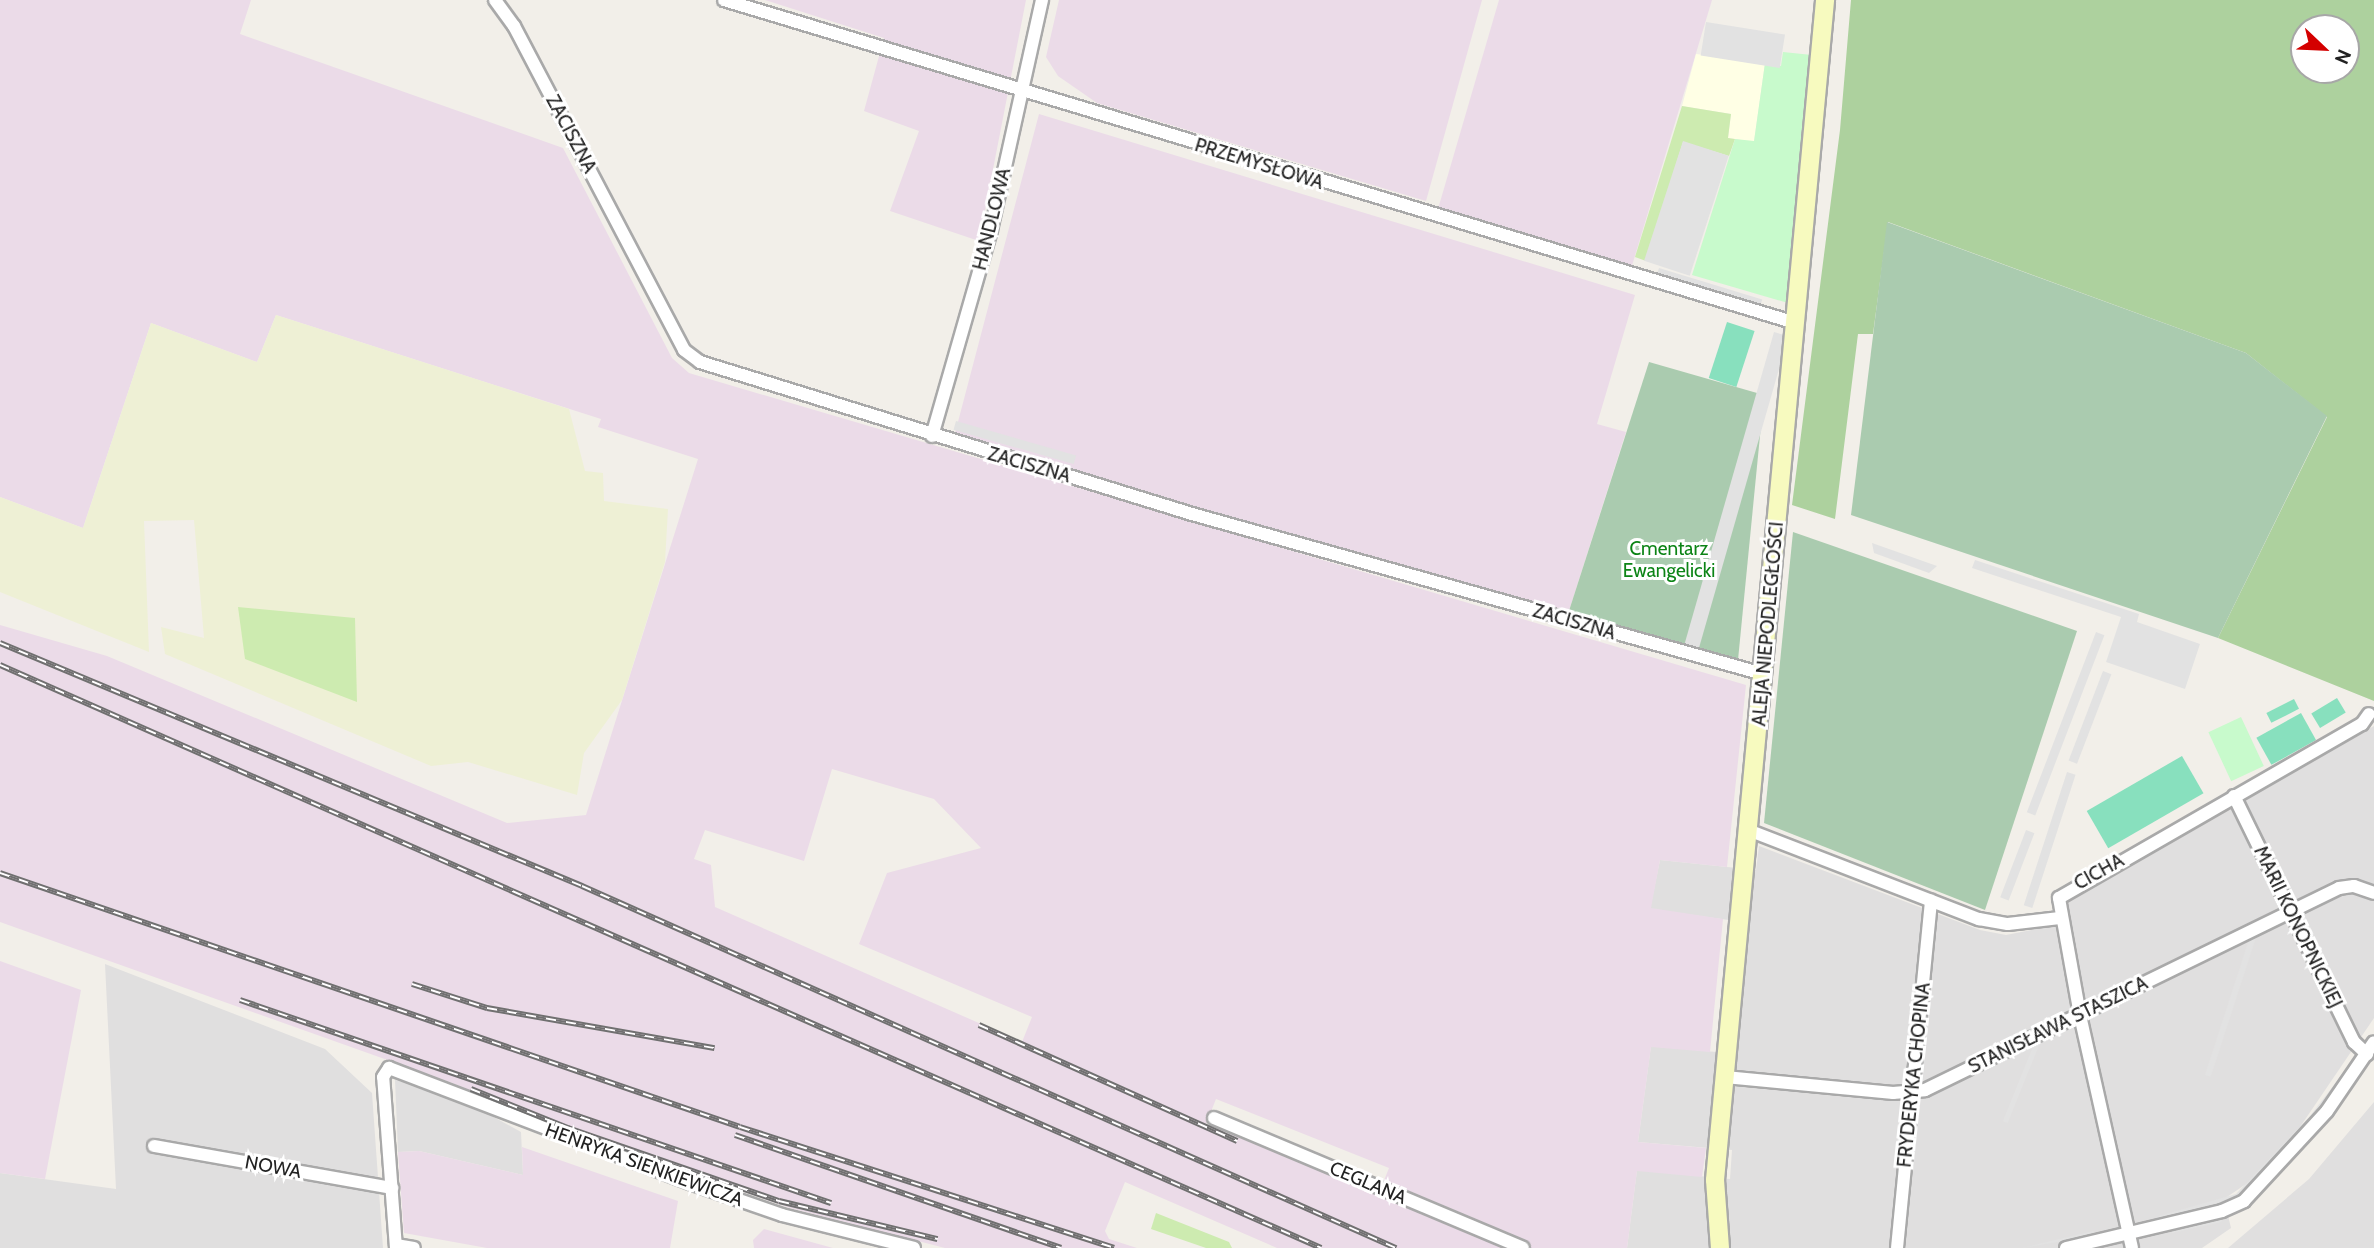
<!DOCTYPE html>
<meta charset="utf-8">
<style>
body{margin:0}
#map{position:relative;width:2374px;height:1248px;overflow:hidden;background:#f2efe9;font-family:Cabin,sans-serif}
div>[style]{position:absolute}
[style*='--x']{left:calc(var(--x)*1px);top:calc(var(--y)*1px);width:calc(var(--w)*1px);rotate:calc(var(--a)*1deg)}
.residential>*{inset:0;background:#e0dfdf}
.industrial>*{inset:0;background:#ebdbe8}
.education>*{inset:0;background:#ffffe5}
.farmland>*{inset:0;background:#eef0d5}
.grass>*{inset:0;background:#cdebb0}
.forest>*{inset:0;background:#add19e}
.cemetery>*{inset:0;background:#aacbaf}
.park>*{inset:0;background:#c8facc;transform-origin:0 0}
.pitch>*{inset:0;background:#88e0be;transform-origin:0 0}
.parking>*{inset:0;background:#e2e2e2;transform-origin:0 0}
.roads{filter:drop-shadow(2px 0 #a9a9a9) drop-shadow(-2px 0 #a9a9a9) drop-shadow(0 2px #a9a9a9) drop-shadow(0 -2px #a9a9a9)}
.minor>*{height:12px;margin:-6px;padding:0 6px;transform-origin:6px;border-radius:6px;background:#fff}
.secondary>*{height:18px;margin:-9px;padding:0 9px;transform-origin:9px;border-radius:9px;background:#f7fabf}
.rail>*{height:6px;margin-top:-3px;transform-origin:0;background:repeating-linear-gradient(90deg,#fff 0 10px,#707070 0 20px);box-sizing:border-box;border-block:2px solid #707070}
span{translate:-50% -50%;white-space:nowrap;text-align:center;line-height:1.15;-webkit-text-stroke:6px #fff;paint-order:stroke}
.street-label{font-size:19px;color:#222}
.park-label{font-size:19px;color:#0c8416}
.north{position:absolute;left:2290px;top:14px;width:70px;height:70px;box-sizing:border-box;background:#fff;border:2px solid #a7a7a7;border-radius:50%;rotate:113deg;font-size:19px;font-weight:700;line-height:28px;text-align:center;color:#222}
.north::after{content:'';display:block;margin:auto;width:24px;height:32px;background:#d40000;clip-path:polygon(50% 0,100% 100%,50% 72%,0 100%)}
</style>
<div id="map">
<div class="residential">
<i style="clip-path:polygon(2374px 726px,2374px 1018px,2300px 1127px,2249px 1182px,2224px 1199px,2231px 1228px,2202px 1248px,1627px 1248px,1637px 1170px,1730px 1179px,1732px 1150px,1638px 1142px,1651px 1046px,1738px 1054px,1750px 923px,1650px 909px,1660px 860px,1756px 870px,1759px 846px,1980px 930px,2006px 935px,2071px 922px,2064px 900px)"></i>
<i style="clip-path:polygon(105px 964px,325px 1049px,372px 1093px,383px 1248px,0 1248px,0 1173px,116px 1189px)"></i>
<i style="clip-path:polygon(395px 1080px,454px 1095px,521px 1132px,523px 1175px,419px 1151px,398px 1152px)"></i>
<i style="clip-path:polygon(2374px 1102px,2374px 1248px,2228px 1248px,2309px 1179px)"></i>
</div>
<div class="industrial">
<i style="clip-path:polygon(evenodd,0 0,251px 0,240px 34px,563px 148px,672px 358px,689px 373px,1746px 685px,1727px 867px,1660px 860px,1651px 908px,1723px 919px,1710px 1052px,1651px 1047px,1638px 1142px,1706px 1148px,1702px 1177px,1637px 1171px,1627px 1248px,1277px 1248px,1125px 1182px,1105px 1231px,1109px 1239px,1137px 1248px,945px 1248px,790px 1208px,560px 1129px,452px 1083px,0 922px,0 625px,107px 656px,507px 823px,586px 815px,698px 459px,598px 427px,601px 419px,276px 315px,257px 362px,151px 323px,83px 528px,0 497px,0 0,832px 769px,934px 799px,981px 848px,887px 873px,859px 944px,1032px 1017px,1022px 1042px,715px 907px,711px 865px,694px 859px,705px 830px,804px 861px,832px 769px,0 0,1216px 1099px,1389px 1168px,1379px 1193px,1206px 1124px,1216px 1099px)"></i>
<i style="clip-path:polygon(765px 0,1026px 0,979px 241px,890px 211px,919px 131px,864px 111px,884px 38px)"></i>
<i style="clip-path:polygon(1059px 0,1482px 0,1426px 201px,1097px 103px,1058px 76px,1046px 57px)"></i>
<i style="clip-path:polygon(1499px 0,1712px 0,1631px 269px,1438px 209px)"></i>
<i style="clip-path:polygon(1039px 114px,1635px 295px,1597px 424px,1626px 432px,1568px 614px,954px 437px)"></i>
<i style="clip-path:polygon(0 961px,81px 990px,45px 1179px,0 1173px)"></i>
<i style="clip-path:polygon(522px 1147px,678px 1201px,670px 1248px,487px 1248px,404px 1233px,398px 1152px,419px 1151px,523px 1175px)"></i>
<i style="clip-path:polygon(764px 1229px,833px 1248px,754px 1248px,753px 1240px)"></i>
</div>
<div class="education">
<i style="clip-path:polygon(1696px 54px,1765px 63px,1754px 142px,1728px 138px,1731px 114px,1682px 106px)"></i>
</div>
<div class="farmland">
<i style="clip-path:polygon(276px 315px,569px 409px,585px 471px,603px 473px,604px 501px,668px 509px,665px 562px,622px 700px,584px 753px,577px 795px,468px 762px,431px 766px,165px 654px,161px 627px,204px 638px,194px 520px,144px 521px,149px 652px,0 592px,0 497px,83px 528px,151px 323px,257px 362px)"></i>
</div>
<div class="grass">
<i style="clip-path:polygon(1682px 106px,1731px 114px,1728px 138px,1735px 139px,1729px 156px,1683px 142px,1646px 261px,1635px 257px)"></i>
<i style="clip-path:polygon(238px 607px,355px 618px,357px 702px,245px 659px)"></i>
<i style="clip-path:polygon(1156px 1213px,1229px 1242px,1232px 1248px,1206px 1248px,1151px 1229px)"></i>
</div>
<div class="forest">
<i style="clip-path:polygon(evenodd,1851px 0,2374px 0,2374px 701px,2218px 638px,2327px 417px,2246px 353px,1888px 222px,1873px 334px,1858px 334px,1835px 519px,1792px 505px,1840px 130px,1851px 0,2304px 28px,2346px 28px,2346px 70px,2304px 70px,2304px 28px)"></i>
</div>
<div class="cemetery">
<i style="clip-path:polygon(1887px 222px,2246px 353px,2327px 416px,2218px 638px,1851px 515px)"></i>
<i style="clip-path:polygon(1649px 362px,1764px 395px,1738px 660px,1568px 614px)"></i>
<i style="clip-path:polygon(1793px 532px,2077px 631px,1985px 910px,1764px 823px)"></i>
</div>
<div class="park">
<i style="clip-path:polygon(1783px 52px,1812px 55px,1788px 303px,1692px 275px,1735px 139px,1754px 141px,1765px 63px,1781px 66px)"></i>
<i style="left:2241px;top:717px;width:54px;height:36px;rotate:65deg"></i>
</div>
<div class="pitch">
<i style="left:1727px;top:322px;width:29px;height:59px;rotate:18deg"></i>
<i style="left:2337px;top:698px;width:17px;height:30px;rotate:59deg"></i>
<i style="left:2294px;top:699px;width:11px;height:31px;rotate:63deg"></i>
<i style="left:2301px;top:713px;width:31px;height:51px;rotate:61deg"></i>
<i style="left:2182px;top:756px;width:43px;height:110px;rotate:60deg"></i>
</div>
<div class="parking">
<i style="left:1706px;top:22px;width:80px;height:34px;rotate:9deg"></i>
<i style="left:1683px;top:141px;width:48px;height:126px;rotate:18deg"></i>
<i style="left:1659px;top:268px;width:108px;height:13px;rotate:17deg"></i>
<i style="left:1774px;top:332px;width:15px;height:331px;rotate:16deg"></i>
<i style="left:956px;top:421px;width:125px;height:9px;rotate:16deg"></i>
<i style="clip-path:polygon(1872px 543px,1937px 566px,1929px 573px,1874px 553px)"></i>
<i style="clip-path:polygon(1975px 560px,2139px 614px,2137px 622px,2200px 644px,2185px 689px,2106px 662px,2121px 617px,1972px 568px)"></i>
<i style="left:2096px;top:632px;width:9px;height:193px;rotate:21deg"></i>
<i style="left:2103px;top:671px;width:9px;height:96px;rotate:21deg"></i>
<i style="left:2067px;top:772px;width:9px;height:140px;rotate:18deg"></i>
<i style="left:2026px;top:830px;width:9px;height:72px;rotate:21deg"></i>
<i style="left:2256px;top:918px;width:6px;height:165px;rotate:18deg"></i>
<i style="left:2043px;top:1022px;width:5px;height:107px;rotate:22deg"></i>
<i style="clip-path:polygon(2350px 1071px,2298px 1138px,2239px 1198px,2156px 1221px,2159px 1216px,2236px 1194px,2310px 1116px,2344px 1072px)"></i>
<i style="clip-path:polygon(2224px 1216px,2221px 1222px,2172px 1233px,2168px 1229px)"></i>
<i style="clip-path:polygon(2093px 1231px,2099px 1235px,2022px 1248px)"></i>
</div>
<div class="roads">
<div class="minor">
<i style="--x:495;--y:0;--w:32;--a:54"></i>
<i style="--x:514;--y:26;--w:366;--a:62.3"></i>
<i style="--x:684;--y:350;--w:20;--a:37"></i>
<i style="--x:700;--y:362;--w:515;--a:17.17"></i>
<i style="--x:1192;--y:514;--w:593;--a:15.65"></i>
<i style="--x:724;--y:0;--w:1120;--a:16.77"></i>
<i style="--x:932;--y:436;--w:214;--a:-74"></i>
<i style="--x:991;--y:230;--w:236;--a:-77.5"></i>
<i style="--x:2234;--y:796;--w:274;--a:64"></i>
<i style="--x:2354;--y:1042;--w:18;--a:43"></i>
<i style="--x:1748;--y:830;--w:248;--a:21.1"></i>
<i style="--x:1979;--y:919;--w:29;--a:10"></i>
<i style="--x:2008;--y:924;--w:52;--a:-6.6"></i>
<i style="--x:1725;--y:1077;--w:169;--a:5.4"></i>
<i style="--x:1893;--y:1093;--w:32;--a:-5"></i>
<i style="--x:1925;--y:1090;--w:461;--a:-26"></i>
<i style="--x:2339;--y:888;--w:15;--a:-8"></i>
<i style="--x:2354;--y:886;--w:21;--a:19"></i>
<i style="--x:1214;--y:1118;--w:335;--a:22.8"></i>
<i style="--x:154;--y:1146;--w:242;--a:10"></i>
<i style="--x:396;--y:1245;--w:18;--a:9"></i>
<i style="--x:396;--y:1248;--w:171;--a:-94.3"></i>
<i style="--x:383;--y:1077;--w:11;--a:-56"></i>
<i style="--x:389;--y:1068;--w:325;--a:20.9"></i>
<i style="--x:693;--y:1184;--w:94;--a:19.2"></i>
<i style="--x:782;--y:1215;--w:136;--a:14"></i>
<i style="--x:1897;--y:1248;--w:349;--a:-84.4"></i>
<i style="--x:2066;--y:1248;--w:160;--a:-13.3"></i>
<i style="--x:2222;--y:1211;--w:24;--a:-24"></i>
<i style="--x:2244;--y:1201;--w:122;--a:-47.3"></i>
<i style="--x:2327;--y:1111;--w:83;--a:-55.7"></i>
<i style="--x:2132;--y:1248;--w:239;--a:-102.6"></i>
<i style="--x:2080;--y:1015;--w:119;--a:-100.2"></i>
<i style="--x:2059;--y:898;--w:349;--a:-29.9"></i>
<i style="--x:2362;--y:724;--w:12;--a:-55"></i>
</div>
<div class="secondary">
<i style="--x:1720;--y:1248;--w:68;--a:-94.2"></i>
<i style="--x:1715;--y:1180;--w:1185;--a:-84.67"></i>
</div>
</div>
<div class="rail">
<i style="--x:0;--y:643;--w:631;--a:22.66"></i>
<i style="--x:582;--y:886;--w:891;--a:23.98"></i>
<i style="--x:0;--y:665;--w:1444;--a:23.81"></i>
<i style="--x:0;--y:873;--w:782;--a:18.94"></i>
<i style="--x:740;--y:1127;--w:393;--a:17.9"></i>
<i style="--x:412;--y:984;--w:79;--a:17.7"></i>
<i style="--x:487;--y:1008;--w:231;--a:10"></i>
<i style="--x:240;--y:1000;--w:625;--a:18.96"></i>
<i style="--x:979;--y:1025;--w:283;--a:24.2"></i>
<i style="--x:471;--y:1089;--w:105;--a:21.9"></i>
<i style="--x:568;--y:1128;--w:223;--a:19.1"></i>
<i style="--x:779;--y:1201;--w:163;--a:13.5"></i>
<i style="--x:735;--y:1135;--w:345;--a:19.1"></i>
</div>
<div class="street-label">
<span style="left:571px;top:134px;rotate:62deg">ZACISZNA</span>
<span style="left:1259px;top:164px;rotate:17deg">PRZEMYSŁOWA</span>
<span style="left:992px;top:219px;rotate:-76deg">HANDLOWA</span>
<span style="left:1029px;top:465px;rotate:16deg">ZACISZNA</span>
<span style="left:1574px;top:622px;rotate:16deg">ZACISZNA</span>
<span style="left:1768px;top:624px;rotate:-85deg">ALEJA NIEPODLEGŁOŚCI</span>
<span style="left:2099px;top:872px;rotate:-29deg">CICHA</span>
<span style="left:2298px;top:927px;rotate:64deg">MARII KONOPNICKIEJ</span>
<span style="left:2058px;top:1025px;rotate:-26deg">STANISŁAWA STASZICA</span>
<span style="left:1914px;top:1075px;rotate:-84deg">FRYDERYKA CHOPINA</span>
<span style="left:644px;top:1165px;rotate:20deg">HENRYKA SIENKIEWICZA</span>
<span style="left:273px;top:1167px;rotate:10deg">NOWA</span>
<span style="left:1368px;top:1183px;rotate:23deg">CEGLANA</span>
</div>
<div class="park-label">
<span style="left:1669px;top:560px">Cmentarz<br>Ewangelicki</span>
</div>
<div class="north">N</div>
</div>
